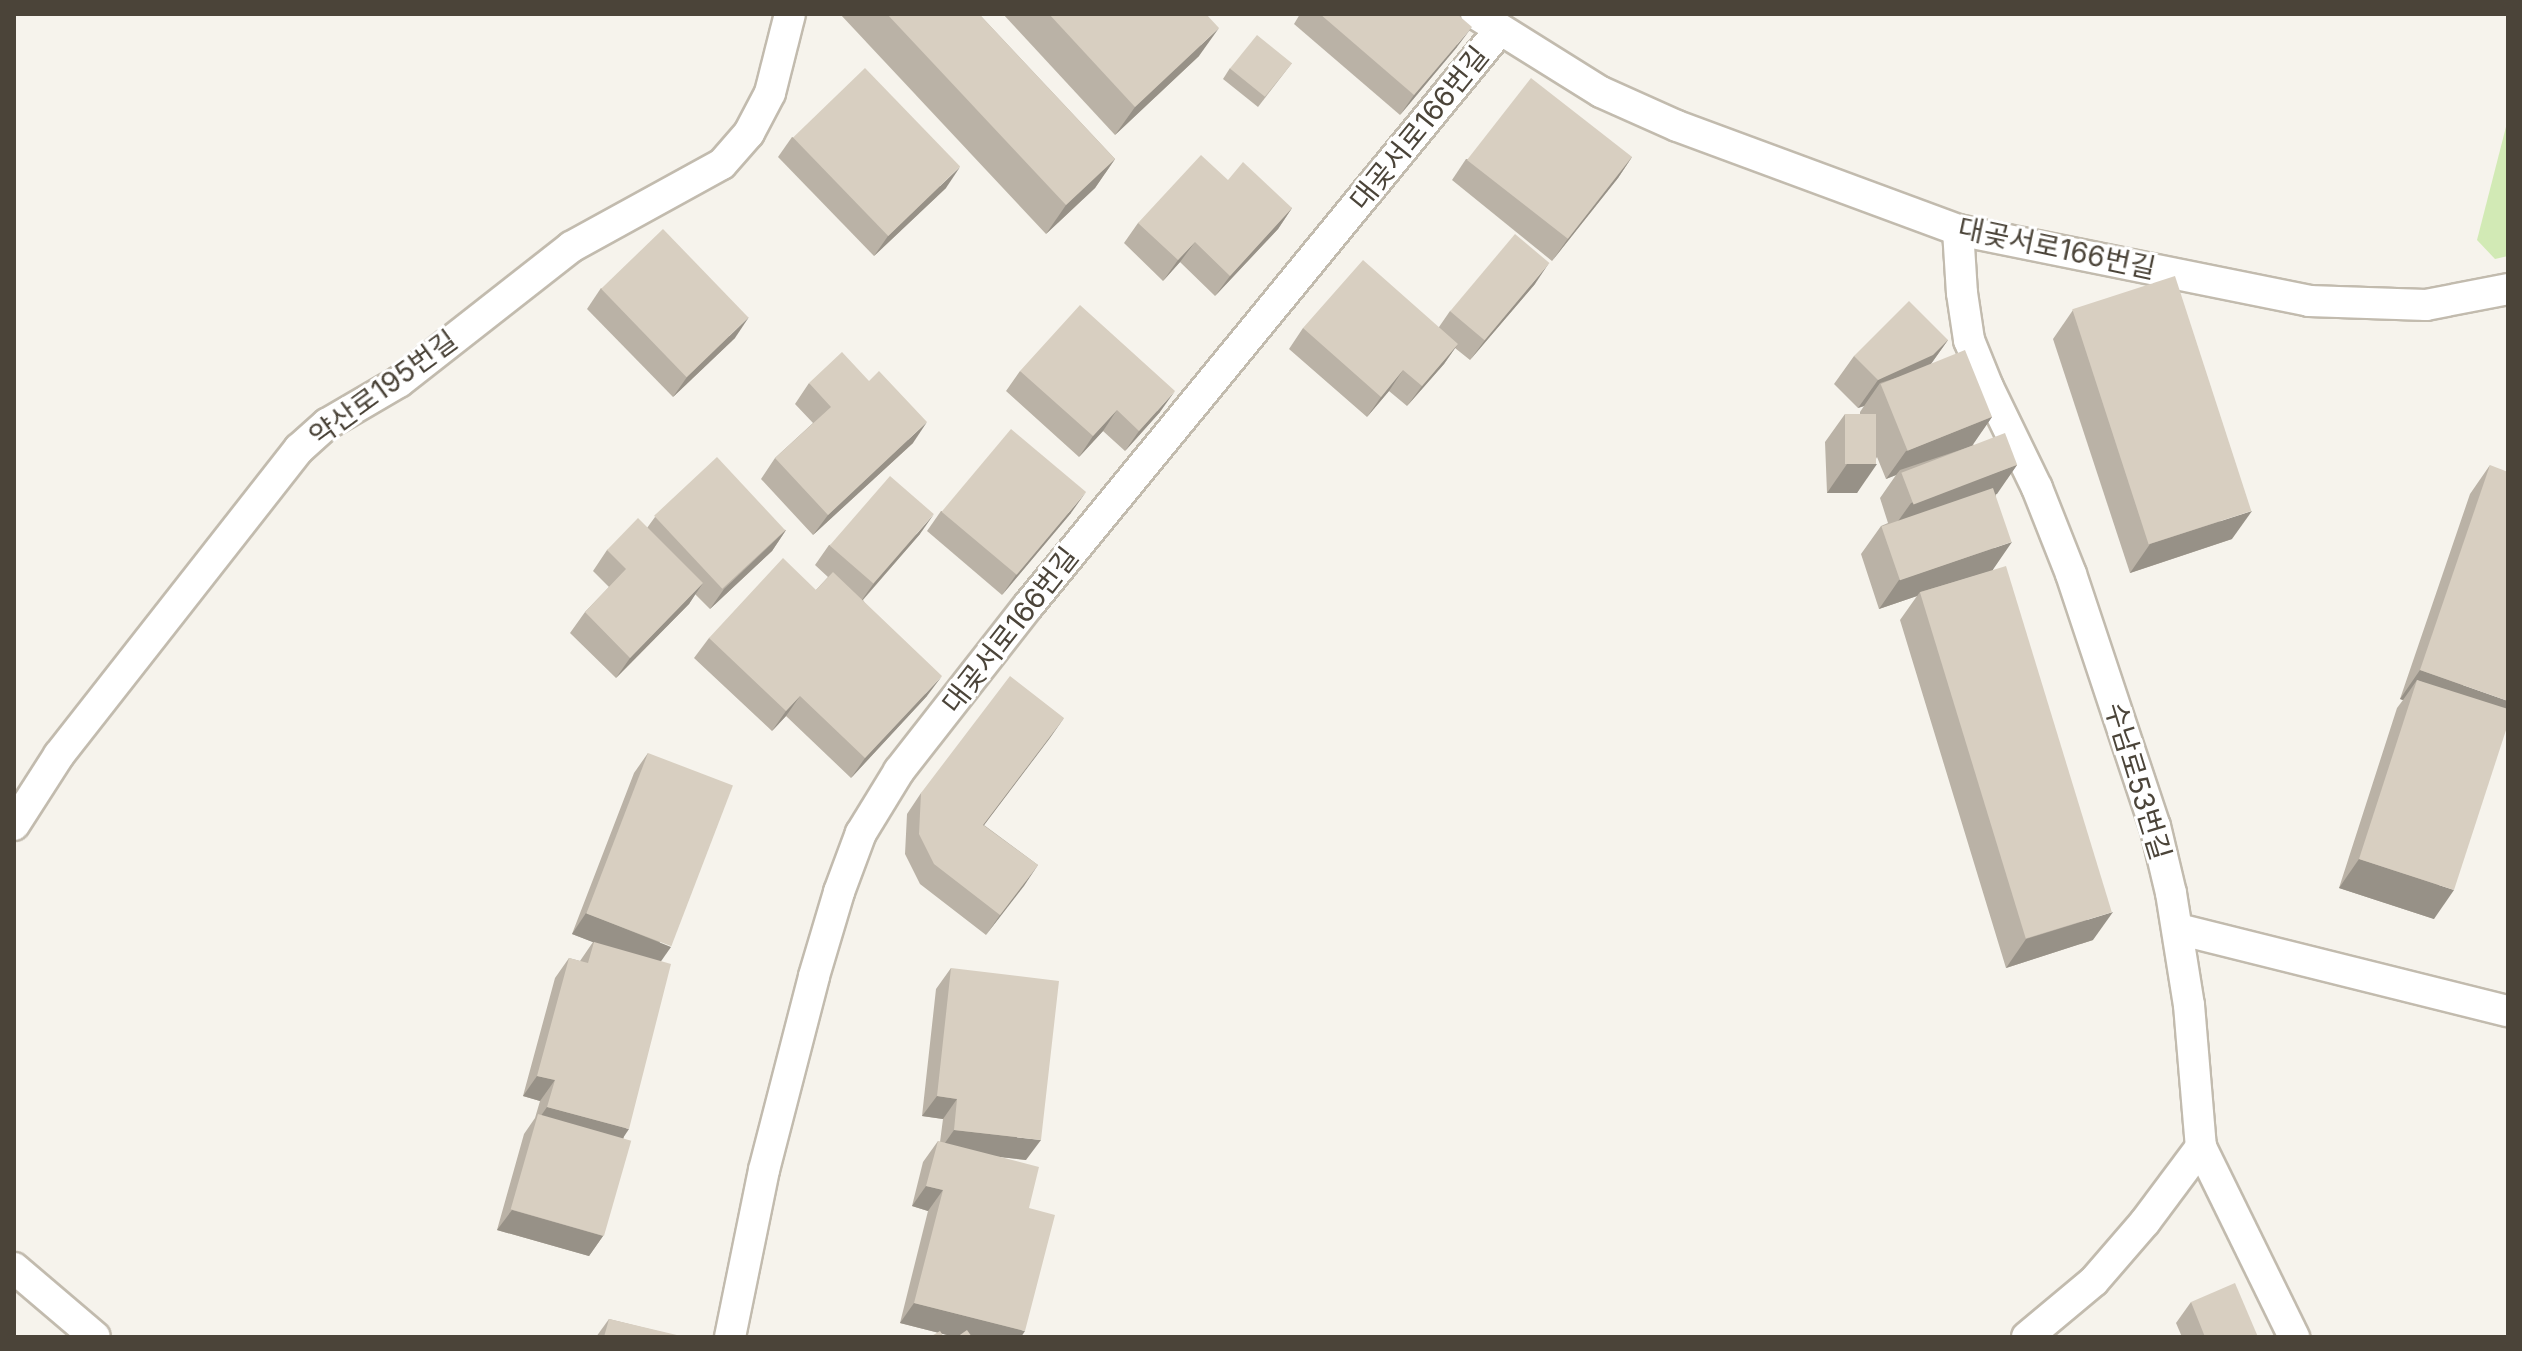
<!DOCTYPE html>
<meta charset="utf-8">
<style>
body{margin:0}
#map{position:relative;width:2522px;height:1351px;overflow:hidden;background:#f6f3ec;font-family:Inter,"Noto Sans KR",sans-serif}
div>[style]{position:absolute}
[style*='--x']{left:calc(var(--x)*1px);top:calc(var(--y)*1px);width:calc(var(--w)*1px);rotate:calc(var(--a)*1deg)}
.green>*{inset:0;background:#d2eab5}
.roads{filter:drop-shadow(2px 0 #c2bbae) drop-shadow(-2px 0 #c2bbae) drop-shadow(0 2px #c2bbae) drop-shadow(0 -2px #c2bbae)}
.service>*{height:30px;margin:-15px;padding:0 15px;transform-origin:15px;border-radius:15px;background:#fff}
.wall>*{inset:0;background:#bab2a6}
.shaded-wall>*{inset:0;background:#979187}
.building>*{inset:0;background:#d8cfc1;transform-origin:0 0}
span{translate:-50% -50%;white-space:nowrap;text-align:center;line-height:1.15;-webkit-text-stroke:6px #fff;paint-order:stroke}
.street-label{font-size:28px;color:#4b4439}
.frame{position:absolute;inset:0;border:16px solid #4b4439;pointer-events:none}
</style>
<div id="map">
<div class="green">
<i style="clip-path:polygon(2508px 119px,2508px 256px,2495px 259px,2477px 240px)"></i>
</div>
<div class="roads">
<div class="service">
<i style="--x:1476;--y:14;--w:147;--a:32"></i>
<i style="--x:1601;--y:92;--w:83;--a:24.1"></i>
<i style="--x:1677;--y:126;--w:300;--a:20.3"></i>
<i style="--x:1958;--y:230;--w:358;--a:11.4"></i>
<i style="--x:2309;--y:301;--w:117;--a:2"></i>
<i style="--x:2426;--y:305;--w:84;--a:-11"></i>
<i style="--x:1958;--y:230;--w:63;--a:86.4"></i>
<i style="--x:1962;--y:293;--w:48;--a:81.5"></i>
<i style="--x:1969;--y:340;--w:51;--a:68"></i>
<i style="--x:1988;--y:387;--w:112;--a:64.1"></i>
<i style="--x:2037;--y:488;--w:92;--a:68.4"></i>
<i style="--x:2071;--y:574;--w:266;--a:71.6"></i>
<i style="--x:2155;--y:826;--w:69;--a:76.6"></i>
<i style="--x:2171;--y:893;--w:113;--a:80.9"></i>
<i style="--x:2189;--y:1005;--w:143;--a:85.2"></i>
<i style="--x:2201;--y:1147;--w:212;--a:63.9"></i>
<i style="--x:14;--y:825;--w:83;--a:-57.3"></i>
<i style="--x:59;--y:755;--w:389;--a:-51.9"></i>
<i style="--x:299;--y:449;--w:38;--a:-42"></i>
<i style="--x:327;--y:424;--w:83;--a:-30.3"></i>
<i style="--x:399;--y:382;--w:219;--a:-38.1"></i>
<i style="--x:571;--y:247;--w:172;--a:-28.8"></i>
<i style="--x:722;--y:164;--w:41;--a:-48.9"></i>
<i style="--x:749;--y:133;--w:45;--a:-62.3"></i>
<i style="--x:770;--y:93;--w:81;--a:-75.8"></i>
<i style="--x:2178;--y:929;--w:340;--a:14"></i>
<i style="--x:14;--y:1268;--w:106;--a:40.4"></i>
<i style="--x:730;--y:1337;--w:170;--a:-78.5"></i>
<i style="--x:764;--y:1170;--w:200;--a:-75.5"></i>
<i style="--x:814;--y:976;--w:88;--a:-73.4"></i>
<i style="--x:839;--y:892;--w:63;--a:-69.6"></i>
<i style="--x:861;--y:833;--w:73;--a:-58.5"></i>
<i style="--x:899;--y:771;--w:209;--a:-52"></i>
<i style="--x:1028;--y:606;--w:743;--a:-50.68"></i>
<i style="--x:2027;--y:1337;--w:87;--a:-39.9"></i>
<i style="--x:2094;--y:1281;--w:78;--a:-49.2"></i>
<i style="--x:2145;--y:1222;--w:94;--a:-53.3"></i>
</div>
</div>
<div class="wall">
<i style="clip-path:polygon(840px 14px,979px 14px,1115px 159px,1095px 188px,1046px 234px)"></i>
<i style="clip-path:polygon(1003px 14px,1206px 14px,1199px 56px,1115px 135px)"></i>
<i style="clip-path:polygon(1300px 14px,1457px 14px,1457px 47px,1400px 115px,1294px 24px)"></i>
<i style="clip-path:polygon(1292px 63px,1258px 107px,1223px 79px,1230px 68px)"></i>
<i style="clip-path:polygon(792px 137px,946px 188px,874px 256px,778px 157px)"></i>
<i style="clip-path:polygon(1632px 157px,1618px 178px,1552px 261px,1452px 180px,1466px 159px)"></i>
<i style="clip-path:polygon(1228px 180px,1292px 208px,1278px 229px,1215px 296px,1180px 262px,1163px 281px,1124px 243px,1138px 223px)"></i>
<i style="clip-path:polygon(1535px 284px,1470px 360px,1455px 348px,1444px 364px,1407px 406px,1389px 391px,1367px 417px,1289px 349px,1303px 328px,1439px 327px,1450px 311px)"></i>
<i style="clip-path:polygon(601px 288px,735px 338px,673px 397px,587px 309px)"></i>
<i style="clip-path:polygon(2073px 310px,2232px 539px,2130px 573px,2053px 339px)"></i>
<i style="clip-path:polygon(1948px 340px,1931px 364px,1992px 417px,1972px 444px,2017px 465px,1996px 494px,1993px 570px,2093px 940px,2006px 968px,1900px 620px,1917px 596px,1879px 609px,1861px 554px,1881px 526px,1888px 523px,1880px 498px,1896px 475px,1886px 479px,1877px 457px,1857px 493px,1827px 493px,1825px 442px,1845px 414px,1860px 414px,1860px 412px,1864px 406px,1858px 408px,1834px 384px,1854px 356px)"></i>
<i style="clip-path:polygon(1020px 371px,1160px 412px,1125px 451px,1103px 431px,1079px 457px,1006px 391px)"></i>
<i style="clip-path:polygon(809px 383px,913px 443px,813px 535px,761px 479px,775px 458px,813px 423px,795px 404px)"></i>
<i style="clip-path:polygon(2490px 465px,2434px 919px,2339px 888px,2397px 708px,2403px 700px,2400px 699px,2470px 494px)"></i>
<i style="clip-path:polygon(941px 511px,1071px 513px,1002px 595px,927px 531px)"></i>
<i style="clip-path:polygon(655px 517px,786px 530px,772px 551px,710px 609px,695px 594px,689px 604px,616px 678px,570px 633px,585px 612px,609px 587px,593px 571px,607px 550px,647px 528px)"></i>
<i style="clip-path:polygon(920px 534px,863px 600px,927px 696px,851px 778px,786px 716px,772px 731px,694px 658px,709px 638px,816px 590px,828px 577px,815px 565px,829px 545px)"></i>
<i style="clip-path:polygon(1064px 718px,984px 825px,1038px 865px,986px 935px,920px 884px,905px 854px,907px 814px,921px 793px)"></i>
<i style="clip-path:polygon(648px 753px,661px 961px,603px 1236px,589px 1256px,497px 1230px,524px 1134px,535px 1118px,540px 1101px,523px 1096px,555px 978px,569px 958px,580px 961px,593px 942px,572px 934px,634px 773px)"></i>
<i style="clip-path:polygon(951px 968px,1026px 1160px,999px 1157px,1029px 1208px,1021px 1337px,955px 1337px,900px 1323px,928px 1211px,912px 1206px,923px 1162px,938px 1141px,940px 1142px,943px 1119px,922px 1116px,936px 989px)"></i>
<i style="clip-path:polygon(2191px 1302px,2258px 1337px,2182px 1337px,2176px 1323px)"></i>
<i style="clip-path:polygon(609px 1319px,681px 1337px,596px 1337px)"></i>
</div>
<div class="shaded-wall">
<i style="clip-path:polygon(1472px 27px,1457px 47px,1400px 115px,1414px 95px)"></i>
<i style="clip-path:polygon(1219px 28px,1199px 56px,1115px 135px,1135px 107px)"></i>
<i style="clip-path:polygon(1632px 157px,1618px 178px,1552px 261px,1567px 240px)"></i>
<i style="clip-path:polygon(1115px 159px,1095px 188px,1046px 234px,1066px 205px)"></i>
<i style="clip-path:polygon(960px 167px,946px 188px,874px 256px,888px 236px)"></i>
<i style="clip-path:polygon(1292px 208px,1278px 229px,1215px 296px,1230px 276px)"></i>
<i style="clip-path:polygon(1195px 242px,1180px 262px,1163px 281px,1178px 260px)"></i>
<i style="clip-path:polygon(1549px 263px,1535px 284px,1470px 360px,1485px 340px)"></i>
<i style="clip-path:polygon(749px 317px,735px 338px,673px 397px,687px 377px)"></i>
<i style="clip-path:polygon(1948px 340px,1928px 368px,1880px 383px,1864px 406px,1858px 408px,1878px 380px)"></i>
<i style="clip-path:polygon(1458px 344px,1444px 364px,1407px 406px,1422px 386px)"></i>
<i style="clip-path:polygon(1403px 370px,1389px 391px,1367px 417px,1381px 397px)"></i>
<i style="clip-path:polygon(1175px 391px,1160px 412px,1125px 451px,1139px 431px)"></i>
<i style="clip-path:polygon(1117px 410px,1103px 431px,1079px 457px,1093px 436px)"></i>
<i style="clip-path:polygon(1992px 417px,1972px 446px,1900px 470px,1896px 475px,1886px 479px,1906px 451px)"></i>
<i style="clip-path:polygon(927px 422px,913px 443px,813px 535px,828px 515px)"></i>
<i style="clip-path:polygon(1847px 464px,1877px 464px,1857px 493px,1827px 493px)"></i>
<i style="clip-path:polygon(2017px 465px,1997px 494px,1891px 531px,1911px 503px)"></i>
<i style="clip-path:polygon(1086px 492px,1071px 513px,1002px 595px,1016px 575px)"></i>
<i style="clip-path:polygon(2252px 511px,2232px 539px,2130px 573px,2150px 544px)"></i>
<i style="clip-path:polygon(934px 514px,920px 534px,859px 604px,874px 583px)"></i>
<i style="clip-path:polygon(786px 530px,772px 551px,710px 609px,724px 589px)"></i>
<i style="clip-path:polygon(2012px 542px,1992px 571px,1920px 592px,1917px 596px,1879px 609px,1899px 580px)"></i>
<i style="clip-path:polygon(703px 583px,689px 604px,616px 678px,630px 658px)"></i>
<i style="clip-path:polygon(2420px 670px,2508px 701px,2508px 715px,2417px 680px,2403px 700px,2400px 699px)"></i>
<i style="clip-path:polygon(942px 676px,927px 696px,851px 778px,865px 758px)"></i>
<i style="clip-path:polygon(800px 696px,786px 716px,772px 731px,786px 711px)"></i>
<i style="clip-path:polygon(1064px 718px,1050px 738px,969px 845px,983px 825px)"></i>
<i style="clip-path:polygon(2359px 859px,2454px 890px,2434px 919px,2339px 888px)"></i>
<i style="clip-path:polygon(1038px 865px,1024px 886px,986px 935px,1000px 915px)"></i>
<i style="clip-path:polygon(2113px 912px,2093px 940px,2006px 968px,2026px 939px)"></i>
<i style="clip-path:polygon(586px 913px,671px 947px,657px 967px,572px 934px)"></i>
<i style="clip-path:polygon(537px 1076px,555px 1080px,540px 1101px,523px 1096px)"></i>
<i style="clip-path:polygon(937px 1096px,957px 1099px,943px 1119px,922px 1116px)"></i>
<i style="clip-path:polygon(547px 1107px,629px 1129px,615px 1150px,536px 1123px)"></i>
<i style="clip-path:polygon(954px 1130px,1041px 1140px,1026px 1160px,940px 1150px)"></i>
<i style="clip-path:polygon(926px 1186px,943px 1190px,928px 1211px,912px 1206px)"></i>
<i style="clip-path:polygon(512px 1210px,603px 1236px,589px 1256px,497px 1230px)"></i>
<i style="clip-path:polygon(914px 1303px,1025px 1331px,1021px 1337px,955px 1337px,900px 1323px)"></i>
</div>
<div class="building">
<i style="clip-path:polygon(887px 14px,979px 14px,1115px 159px,1066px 205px)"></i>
<i style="clip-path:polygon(1049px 14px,1206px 14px,1219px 28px,1135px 107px)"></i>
<i style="clip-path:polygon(1320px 14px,1457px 14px,1472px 27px,1414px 95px)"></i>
<i style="left:1257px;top:35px;width:45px;height:43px;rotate:39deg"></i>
<i style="left:865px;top:68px;width:137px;height:100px;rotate:46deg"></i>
<i style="left:1531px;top:78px;width:128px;height:104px;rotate:38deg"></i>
<i style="clip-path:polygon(1201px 155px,1228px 180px,1243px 162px,1292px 208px,1230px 276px,1195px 242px,1178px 260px,1138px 223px)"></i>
<i style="left:663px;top:229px;width:123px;height:86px;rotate:46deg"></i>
<i style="left:1515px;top:234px;width:45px;height:101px;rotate:40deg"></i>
<i style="clip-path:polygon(1363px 260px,1458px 344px,1422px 386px,1403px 370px,1381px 397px,1303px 328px)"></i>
<i style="left:2175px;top:276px;width:247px;height:108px;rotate:72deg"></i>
<i style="clip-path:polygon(1909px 301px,1948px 340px,1933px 355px,1878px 380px,1854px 356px)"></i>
<i style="clip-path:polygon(1080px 305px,1175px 391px,1139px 431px,1117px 410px,1093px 436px,1020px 371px)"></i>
<i style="left:1965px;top:350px;width:72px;height:91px;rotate:68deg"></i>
<i style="clip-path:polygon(842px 352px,869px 381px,879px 371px,927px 422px,828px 515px,775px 458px,831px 407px,809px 383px)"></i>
<i style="left:1845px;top:414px;width:31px;height:50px"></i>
<i style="left:1011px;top:429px;width:98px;height:108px;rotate:40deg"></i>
<i style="left:2005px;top:433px;width:34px;height:111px;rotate:69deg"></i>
<i style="left:717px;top:457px;width:100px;height:86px;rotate:47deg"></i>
<i style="clip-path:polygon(2490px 465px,2508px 472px,2508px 701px,2420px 670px)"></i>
<i style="left:890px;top:476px;width:58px;height:92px;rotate:41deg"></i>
<i style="left:1993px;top:488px;width:57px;height:118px;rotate:71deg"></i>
<i style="clip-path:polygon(638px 518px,703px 583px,630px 658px,585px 612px,626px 569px,607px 550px)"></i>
<i style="clip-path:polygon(783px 558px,816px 590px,833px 572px,942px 676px,865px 758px,800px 696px,786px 711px,709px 638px)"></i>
<i style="left:2006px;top:566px;width:362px;height:90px;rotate:73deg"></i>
<i style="clip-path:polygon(1010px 676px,1064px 718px,983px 825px,1038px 865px,1000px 915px,934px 864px,919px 834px,921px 793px)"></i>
<i style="clip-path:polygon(2417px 680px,2508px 709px,2508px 724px,2454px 890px,2359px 859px)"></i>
<i style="left:648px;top:753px;width:91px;height:172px;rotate:21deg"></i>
<i style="clip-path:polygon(594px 942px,671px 964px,629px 1129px,547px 1107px,555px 1080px,537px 1076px,569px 958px,588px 963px)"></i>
<i style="clip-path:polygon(951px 968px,1059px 981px,1041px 1140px,954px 1130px,957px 1099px,937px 1096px)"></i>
<i style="left:538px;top:1114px;width:97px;height:99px;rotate:16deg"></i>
<i style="clip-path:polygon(938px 1141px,1039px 1167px,1029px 1208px,1055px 1215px,1025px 1331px,914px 1303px,943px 1190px,926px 1186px)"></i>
<i style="clip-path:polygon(2235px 1283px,2258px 1337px,2205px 1337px,2191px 1302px)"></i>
<i style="clip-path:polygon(609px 1319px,681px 1336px,681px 1337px,604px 1337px)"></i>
<i style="clip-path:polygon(967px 1330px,972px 1337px,957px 1337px)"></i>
<i style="clip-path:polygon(940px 1331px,944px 1337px,930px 1337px)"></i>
</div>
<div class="street-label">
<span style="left:1419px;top:128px;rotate:-51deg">대곶서로166번길</span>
<span style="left:2057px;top:248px;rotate:12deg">대곶서로166번길</span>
<span style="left:383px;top:388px;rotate:-36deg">약산로195번길</span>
<span style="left:1010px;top:630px;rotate:-52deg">대곶서로166번길</span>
<span style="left:2138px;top:781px;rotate:73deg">수남로53번길</span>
</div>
<div class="frame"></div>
</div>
